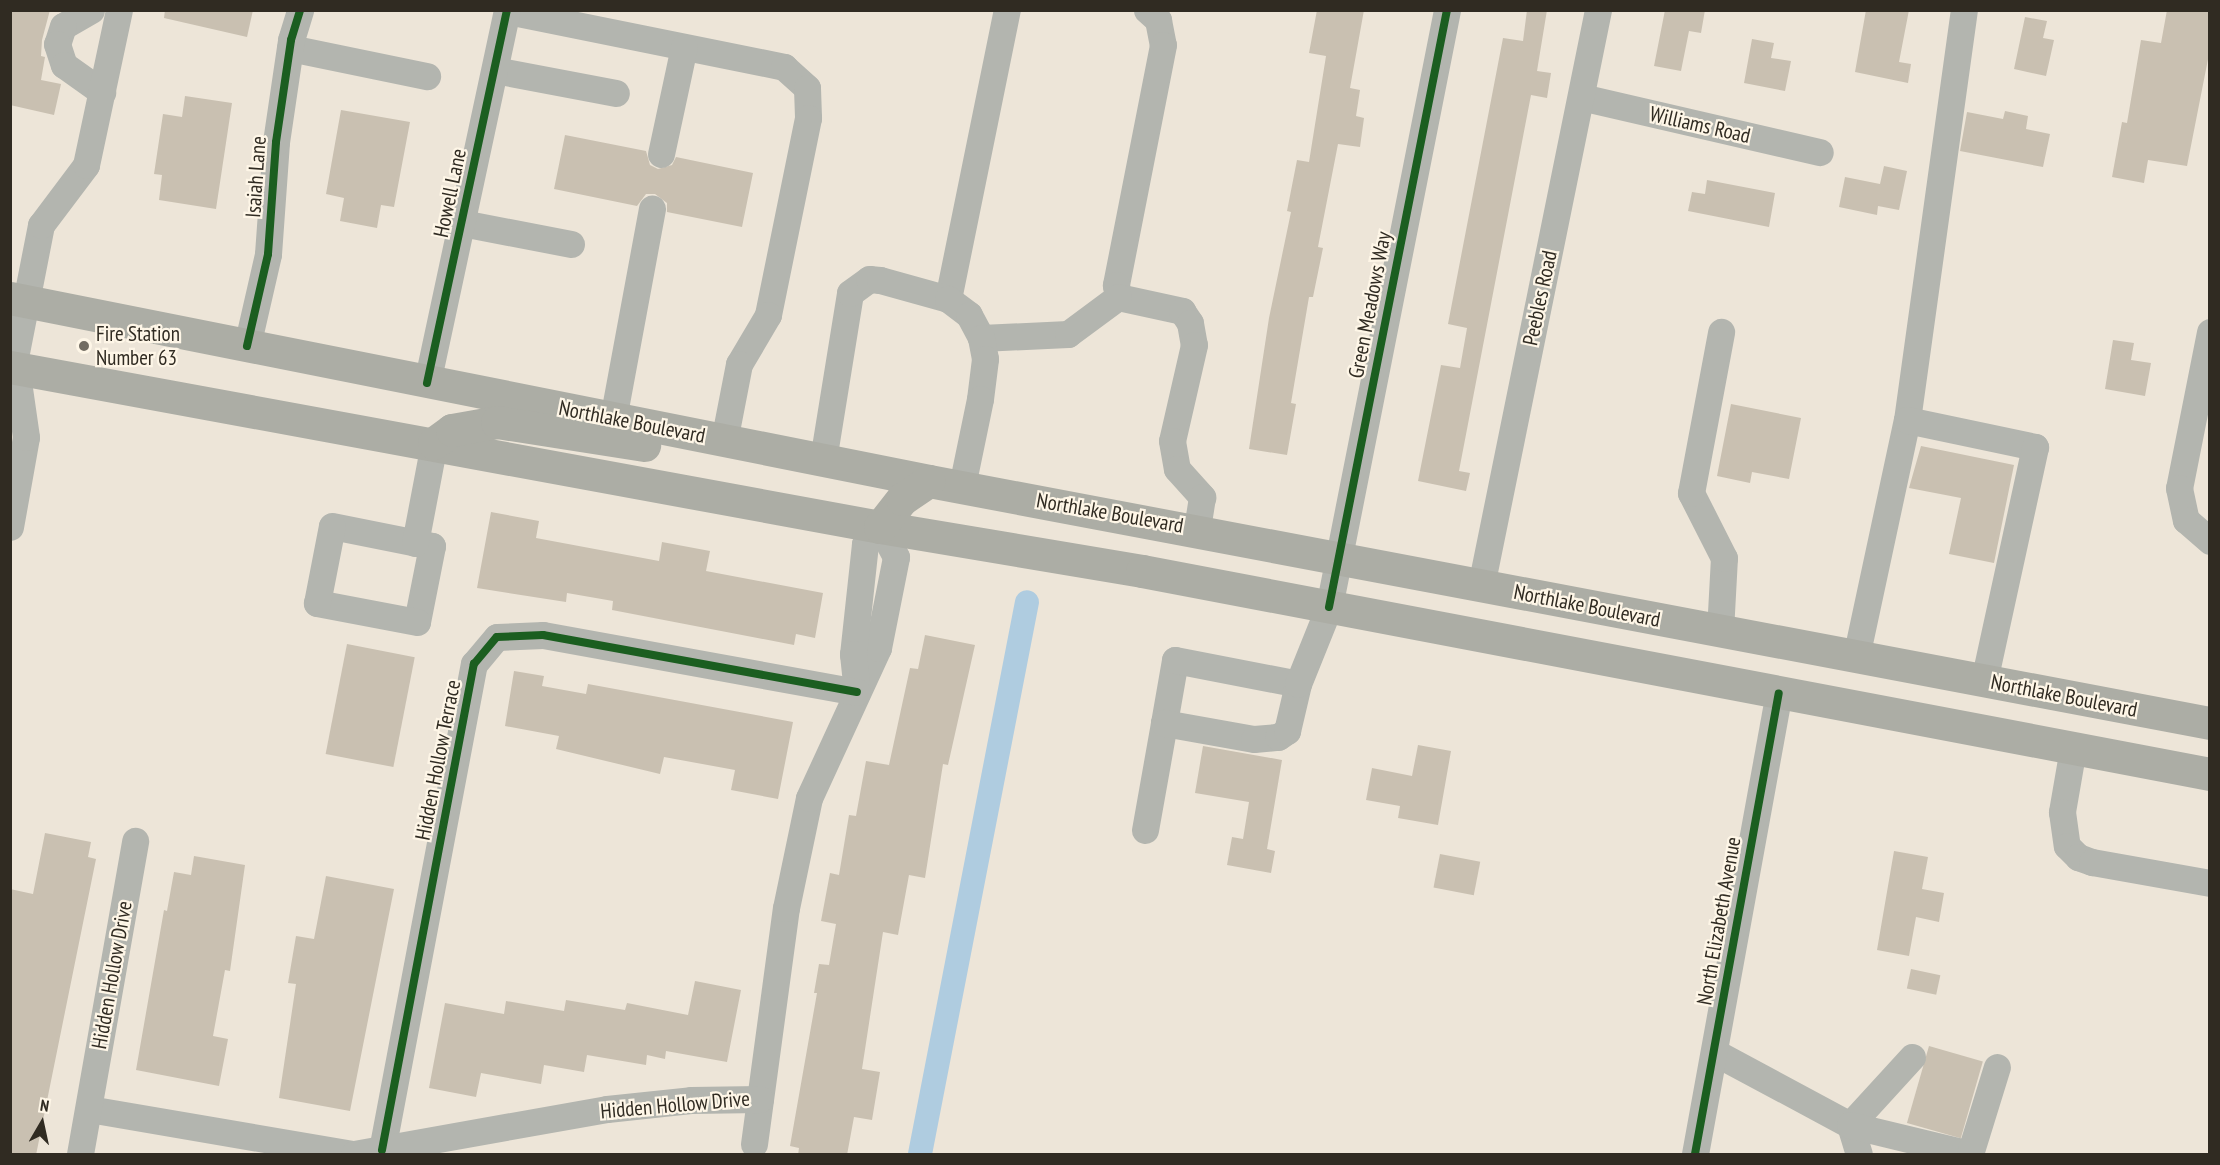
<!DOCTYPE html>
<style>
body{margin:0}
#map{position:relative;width:2220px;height:1165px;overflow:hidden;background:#ede5d8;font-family:"PT Sans Narrow",sans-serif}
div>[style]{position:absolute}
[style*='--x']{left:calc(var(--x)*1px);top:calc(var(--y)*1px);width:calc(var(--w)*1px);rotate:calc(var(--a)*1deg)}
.canal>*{height:24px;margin:-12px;padding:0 12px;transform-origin:12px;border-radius:12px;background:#afcce0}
.building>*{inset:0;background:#c9c0b1;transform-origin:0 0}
.minor>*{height:27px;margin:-13.5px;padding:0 13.5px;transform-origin:13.5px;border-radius:13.5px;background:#b3b5af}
.major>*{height:33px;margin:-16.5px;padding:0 16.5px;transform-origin:16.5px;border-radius:16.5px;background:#acada5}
.cycleway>*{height:8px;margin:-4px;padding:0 4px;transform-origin:4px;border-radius:4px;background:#1b5e20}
.dots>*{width:16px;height:16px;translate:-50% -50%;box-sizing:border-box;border:3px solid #fef6e7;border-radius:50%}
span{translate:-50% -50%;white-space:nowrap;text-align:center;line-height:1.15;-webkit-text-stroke:4.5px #fef6e7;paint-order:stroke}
.street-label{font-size:21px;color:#302b22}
.poi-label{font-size:21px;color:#302b22}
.left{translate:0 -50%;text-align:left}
.frame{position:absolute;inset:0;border:12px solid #302b22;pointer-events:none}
.north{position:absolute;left:12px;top:1093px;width:60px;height:60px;-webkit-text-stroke:4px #fef6e7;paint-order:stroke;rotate:9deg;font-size:16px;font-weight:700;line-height:24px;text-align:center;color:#302b22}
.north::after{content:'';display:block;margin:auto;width:21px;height:27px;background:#302b22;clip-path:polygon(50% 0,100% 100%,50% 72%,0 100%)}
</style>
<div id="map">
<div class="canal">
<i style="--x:920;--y:1154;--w:562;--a:-79.03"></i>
</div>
<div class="building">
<i style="clip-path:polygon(10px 10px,50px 10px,42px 40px,41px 56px,45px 57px,41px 80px,61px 84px,54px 115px,10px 105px)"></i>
<i style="clip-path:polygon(165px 10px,253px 10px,247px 37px,164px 18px)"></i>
<i style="clip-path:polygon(1317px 10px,1364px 10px,1350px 88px,1360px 90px,1356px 116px,1364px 118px,1360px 147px,1338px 144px,1318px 247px,1323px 248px,1313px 297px,1309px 297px,1291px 403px,1296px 404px,1287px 455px,1249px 449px,1269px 318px,1291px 212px,1287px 211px,1297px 160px,1309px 162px,1326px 56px,1309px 53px)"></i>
<i style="clip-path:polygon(1527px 10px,1547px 10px,1537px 71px,1551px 73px,1547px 98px,1531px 95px,1459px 471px,1470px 473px,1466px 491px,1418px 481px,1441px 365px,1460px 368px,1467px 328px,1448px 324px,1503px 38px,1523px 41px)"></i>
<i style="clip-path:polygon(1665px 10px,1705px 10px,1701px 33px,1689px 31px,1681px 71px,1654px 66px)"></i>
<i style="clip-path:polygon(1866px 10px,1909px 10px,1899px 62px,1911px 64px,1908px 83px,1855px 72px)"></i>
<i style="clip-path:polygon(2167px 10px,2210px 10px,2210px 49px,2187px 166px,2148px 160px,2144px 183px,2112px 177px,2122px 122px,2127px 123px,2141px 40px,2161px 43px)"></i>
<i style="clip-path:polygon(2025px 17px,2047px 21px,2043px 38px,2054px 40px,2046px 76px,2014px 69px)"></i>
<i style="clip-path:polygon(1752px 39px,1774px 43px,1771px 58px,1791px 61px,1785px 91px,1744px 83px)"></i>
<i style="clip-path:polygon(185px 96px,232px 103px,216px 209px,159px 200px,162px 175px,154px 174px,163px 114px,182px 117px)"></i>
<i style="clip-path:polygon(341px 110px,410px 122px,394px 207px,381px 205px,377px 228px,340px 221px,344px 198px,326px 194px)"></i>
<i style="clip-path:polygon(2005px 111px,2028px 116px,2026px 129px,2050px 134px,2043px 167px,1960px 151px,1967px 112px,2003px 119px)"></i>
<i style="clip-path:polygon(565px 135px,646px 151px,650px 165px,658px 169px,672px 165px,676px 157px,753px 173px,742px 227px,667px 212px,667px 203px,655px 194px,646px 194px,637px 206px,554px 189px)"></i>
<i style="clip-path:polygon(1884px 166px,1907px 171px,1899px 210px,1878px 206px,1877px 215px,1839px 207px,1845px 177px,1880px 184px)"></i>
<i style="clip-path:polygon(1707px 180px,1775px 193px,1769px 227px,1688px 211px,1692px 192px,1705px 194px)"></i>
<i style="clip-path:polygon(2113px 340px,2134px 343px,2131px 360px,2151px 363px,2145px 396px,2105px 389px)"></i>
<i style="clip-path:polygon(1731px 404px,1801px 418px,1789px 479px,1752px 472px,1750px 483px,1717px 476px)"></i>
<i style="clip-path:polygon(1921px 446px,2014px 465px,1994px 563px,1949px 554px,1961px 498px,1909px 488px)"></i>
<i style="clip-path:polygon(491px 512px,539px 521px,536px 538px,659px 561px,662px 542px,710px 551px,706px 571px,823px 593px,815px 638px,796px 634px,794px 645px,612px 610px,613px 601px,567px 593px,566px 602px,477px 588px)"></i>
<i style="clip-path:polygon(925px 635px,975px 645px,948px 765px,943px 764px,925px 878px,909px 875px,898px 935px,883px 932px,862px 1069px,880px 1072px,872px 1120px,854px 1117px,847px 1155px,798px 1155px,799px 1148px,790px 1146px,817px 993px,814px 993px,819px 964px,829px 965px,836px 924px,821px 921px,830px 873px,839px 875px,849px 815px,856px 816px,866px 761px,889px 765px,910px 668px,918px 669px)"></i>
<i style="left:347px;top:644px;width:69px;height:112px;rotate:11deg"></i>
<i style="clip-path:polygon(514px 671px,544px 676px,542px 686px,586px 694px,588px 684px,793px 722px,778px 799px,731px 790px,735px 770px,664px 757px,660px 774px,556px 749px,559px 736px,505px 726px)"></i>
<i style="clip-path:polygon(1418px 745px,1451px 751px,1438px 825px,1398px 818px,1400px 806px,1366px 800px,1372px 768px,1412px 776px)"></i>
<i style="clip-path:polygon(1203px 746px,1282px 760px,1267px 849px,1275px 851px,1271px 873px,1227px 865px,1232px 837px,1243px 839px,1249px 802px,1195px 793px)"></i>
<i style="clip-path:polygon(45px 833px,91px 842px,88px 857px,96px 859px,36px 1155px,10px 1155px,10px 889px,33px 894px)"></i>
<i style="clip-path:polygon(1894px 851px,1928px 857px,1922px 889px,1944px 893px,1939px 922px,1916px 917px,1909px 956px,1877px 950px)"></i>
<i style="left:1440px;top:854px;width:41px;height:34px;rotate:11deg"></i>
<i style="clip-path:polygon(194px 856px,245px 865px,230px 971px,225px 970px,213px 1036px,228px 1039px,219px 1086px,136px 1070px,164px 910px,167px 911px,174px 872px,191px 875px)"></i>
<i style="clip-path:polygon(326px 876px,394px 889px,350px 1111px,279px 1098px,296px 984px,288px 983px,296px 936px,314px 939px)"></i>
<i style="left:1911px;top:969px;width:30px;height:20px;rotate:12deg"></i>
<i style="clip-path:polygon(695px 981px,741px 990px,727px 1062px,666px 1051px,665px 1059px,647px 1055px,646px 1065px,587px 1055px,584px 1072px,544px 1065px,541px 1084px,481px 1073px,476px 1097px,429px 1088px,445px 1003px,504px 1014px,506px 1001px,564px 1011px,566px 1000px,625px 1010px,627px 1003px,688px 1015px)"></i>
<i style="left:1929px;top:1046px;width:56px;height:80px;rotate:16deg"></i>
</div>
<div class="minor">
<i style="--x:91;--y:10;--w:32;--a:150"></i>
<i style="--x:63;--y:26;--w:19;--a:108"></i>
<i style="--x:57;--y:44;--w:22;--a:72"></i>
<i style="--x:64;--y:65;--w:47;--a:35.4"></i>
<i style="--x:1147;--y:10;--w:15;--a:42"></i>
<i style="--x:1158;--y:20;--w:25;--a:79"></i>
<i style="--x:1163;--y:45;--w:245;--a:101.1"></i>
<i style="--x:1116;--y:285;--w:12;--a:81"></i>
<i style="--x:1118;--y:297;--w:66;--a:12.3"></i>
<i style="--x:1182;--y:311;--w:14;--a:56"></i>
<i style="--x:1190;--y:323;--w:22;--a:80"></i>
<i style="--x:1194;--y:345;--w:98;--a:102.9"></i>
<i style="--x:1172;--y:441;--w:28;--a:80"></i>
<i style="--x:1177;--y:469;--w:38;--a:48"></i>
<i style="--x:1202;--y:497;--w:32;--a:99"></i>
<i style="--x:507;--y:11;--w:283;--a:11.4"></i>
<i style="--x:784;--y:67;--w:31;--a:42"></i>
<i style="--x:807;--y:88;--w:30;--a:88"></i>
<i style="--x:808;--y:118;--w:201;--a:101.5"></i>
<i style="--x:768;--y:315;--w:57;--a:120.6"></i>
<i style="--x:739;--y:364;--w:78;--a:101"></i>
<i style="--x:290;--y:48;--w:140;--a:11.6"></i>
<i style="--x:495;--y:70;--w:123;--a:10.8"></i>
<i style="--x:1581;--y:97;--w:245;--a:13"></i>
<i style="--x:661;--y:154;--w:109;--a:-77.9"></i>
<i style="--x:462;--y:223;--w:111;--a:10.9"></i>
<i style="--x:948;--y:299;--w:295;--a:-78.5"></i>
<i style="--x:2210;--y:332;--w:159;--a:101.2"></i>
<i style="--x:2179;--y:488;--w:33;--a:78"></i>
<i style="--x:2186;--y:520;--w:32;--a:41"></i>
<i style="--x:981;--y:338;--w:87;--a:-2.6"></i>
<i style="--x:1068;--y:334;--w:62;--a:-36.5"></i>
<i style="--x:247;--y:346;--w:94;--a:-77.1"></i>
<i style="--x:268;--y:254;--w:112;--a:-85.9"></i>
<i style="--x:276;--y:142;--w:103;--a:-81.6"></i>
<i style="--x:291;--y:40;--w:31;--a:-73"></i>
<i style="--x:10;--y:383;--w:161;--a:-78.9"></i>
<i style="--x:41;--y:225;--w:75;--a:-53.1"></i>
<i style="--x:86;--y:165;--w:158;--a:-78"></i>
<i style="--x:427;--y:383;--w:381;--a:-77.9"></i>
<i style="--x:613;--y:419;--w:214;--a:-79.5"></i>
<i style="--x:1907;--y:420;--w:414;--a:-82.1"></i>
<i style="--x:823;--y:460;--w:169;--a:-80.8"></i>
<i style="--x:850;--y:293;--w:24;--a:-36"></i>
<i style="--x:869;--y:279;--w:11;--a:5"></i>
<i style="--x:880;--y:280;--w:71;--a:15.6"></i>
<i style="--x:948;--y:299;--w:26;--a:37"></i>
<i style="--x:969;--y:315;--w:26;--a:62"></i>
<i style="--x:981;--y:338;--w:21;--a:79"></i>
<i style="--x:985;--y:359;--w:40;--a:97.1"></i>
<i style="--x:980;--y:399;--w:89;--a:101.7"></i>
<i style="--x:332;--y:526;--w:102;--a:11.3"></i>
<i style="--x:432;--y:546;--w:77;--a:101.2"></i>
<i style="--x:417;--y:622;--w:102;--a:-169.2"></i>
<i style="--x:317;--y:603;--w:78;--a:-79"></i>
<i style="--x:10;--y:527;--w:91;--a:-79.9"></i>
<i style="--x:26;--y:437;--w:70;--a:-98.2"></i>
<i style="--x:415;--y:543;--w:102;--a:-79.2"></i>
<i style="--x:1481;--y:586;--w:588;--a:-78.52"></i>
<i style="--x:1720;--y:631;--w:73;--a:-86.9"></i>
<i style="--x:1724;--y:558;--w:73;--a:-116.9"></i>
<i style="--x:1691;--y:493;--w:164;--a:-79.4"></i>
<i style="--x:1856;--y:657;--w:242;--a:-77.9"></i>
<i style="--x:1907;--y:420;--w:131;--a:11.9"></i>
<i style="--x:2035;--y:447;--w:239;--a:102.3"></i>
<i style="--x:1164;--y:723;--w:64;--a:-80.1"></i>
<i style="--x:1175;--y:660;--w:125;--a:11"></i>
<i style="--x:2073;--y:748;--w:65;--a:99.8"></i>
<i style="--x:2062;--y:812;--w:34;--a:82"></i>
<i style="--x:2067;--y:846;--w:16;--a:45"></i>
<i style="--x:2078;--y:857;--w:15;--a:20"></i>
<i style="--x:2092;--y:862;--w:120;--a:10.1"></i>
<i style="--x:1145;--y:830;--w:109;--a:-79.9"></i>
<i style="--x:1164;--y:723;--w:91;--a:10.1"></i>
<i style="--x:1254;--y:739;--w:24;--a:-5"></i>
<i style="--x:1278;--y:737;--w:11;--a:-34"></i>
<i style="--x:1287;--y:731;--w:48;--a:-76.8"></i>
<i style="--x:1298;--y:684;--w:83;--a:-68.1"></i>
<i style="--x:1329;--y:607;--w:609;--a:-78.82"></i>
<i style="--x:1714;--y:1052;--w:154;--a:28.2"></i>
<i style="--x:1850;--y:1125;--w:30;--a:73"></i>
<i style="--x:1912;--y:1057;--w:92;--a:132.4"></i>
<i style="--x:1850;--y:1125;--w:123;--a:13.6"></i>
<i style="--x:1970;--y:1154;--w:91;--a:-72.8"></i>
<i style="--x:89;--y:1109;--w:266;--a:9.7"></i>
<i style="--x:754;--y:1144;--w:238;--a:-82.3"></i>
<i style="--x:786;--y:908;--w:112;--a:-78.2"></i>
<i style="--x:809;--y:798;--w:165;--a:-65.3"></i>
<i style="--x:878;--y:648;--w:93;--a:-78.8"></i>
<i style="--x:896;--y:557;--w:34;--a:-118"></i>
<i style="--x:880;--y:527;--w:23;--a:131"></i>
<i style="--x:865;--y:544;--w:111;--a:96.2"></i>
<i style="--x:853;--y:654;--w:38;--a:84"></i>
<i style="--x:382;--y:1150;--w:495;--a:-79.3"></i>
<i style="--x:474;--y:664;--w:35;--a:-50"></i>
<i style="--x:497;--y:637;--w:46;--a:-2.5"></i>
<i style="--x:543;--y:635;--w:319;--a:10.3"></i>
<i style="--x:80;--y:1154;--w:318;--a:-80"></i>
<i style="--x:354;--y:1154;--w:257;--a:-10.1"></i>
<i style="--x:607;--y:1109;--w:84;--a:-6.1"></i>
<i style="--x:691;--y:1100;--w:69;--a:-0.8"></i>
<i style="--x:1695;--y:1154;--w:468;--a:-79.7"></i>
</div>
<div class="major">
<i style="--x:10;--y:298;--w:937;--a:11.26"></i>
<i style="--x:929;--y:481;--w:1304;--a:10.7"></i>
<i style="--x:10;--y:367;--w:885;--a:10.42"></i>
<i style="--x:880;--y:527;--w:266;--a:9.5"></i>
<i style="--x:1142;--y:571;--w:1087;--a:10.76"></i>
<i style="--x:434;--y:443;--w:22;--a:-36"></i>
<i style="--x:452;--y:430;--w:46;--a:-10.1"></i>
<i style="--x:497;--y:422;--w:149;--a:8.9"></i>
<i style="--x:880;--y:527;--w:36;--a:-52"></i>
<i style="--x:902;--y:499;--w:32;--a:-34"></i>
</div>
<div class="cycleway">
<i style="--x:247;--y:346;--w:94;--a:-77.1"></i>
<i style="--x:268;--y:254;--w:112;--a:-85.9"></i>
<i style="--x:276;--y:142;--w:103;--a:-81.6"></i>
<i style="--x:291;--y:40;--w:31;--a:-73"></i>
<i style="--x:427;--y:383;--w:381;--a:-77.9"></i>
<i style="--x:1329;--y:607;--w:609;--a:-78.82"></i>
<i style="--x:382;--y:1150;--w:495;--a:-79.3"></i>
<i style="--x:474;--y:664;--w:35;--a:-50"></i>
<i style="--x:497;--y:637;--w:46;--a:-2.5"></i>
<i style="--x:543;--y:635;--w:319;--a:10.3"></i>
<i style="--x:1695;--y:1154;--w:468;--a:-79.7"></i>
</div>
<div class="dots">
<i style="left:84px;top:346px;background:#726c62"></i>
</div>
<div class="street-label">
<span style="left:1700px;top:125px;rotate:13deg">Williams Road</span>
<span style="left:256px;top:177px;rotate:-86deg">Isaiah Lane</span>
<span style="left:450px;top:193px;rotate:-78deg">Howell Lane</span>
<span style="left:1540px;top:298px;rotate:-78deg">Peebles Road</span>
<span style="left:1370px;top:305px;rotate:-79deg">Green Meadows Way</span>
<span style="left:632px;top:422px;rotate:11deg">Northlake Boulevard</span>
<span style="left:1110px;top:513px;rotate:10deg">Northlake Boulevard</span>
<span style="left:1587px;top:606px;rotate:11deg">Northlake Boulevard</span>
<span style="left:2064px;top:696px;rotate:11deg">Northlake Boulevard</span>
<span style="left:438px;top:760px;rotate:-79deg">Hidden Hollow Terrace</span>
<span style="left:1719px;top:921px;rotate:-80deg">North Elizabeth Avenue</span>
<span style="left:112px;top:975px;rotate:-80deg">Hidden Hollow Drive</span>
<span style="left:675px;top:1105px;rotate:-5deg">Hidden Hollow Drive</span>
</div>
<div class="poi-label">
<span class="left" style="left:96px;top:346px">Fire Station<br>Number 63</span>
</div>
<div class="frame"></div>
<div class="north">N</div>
</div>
